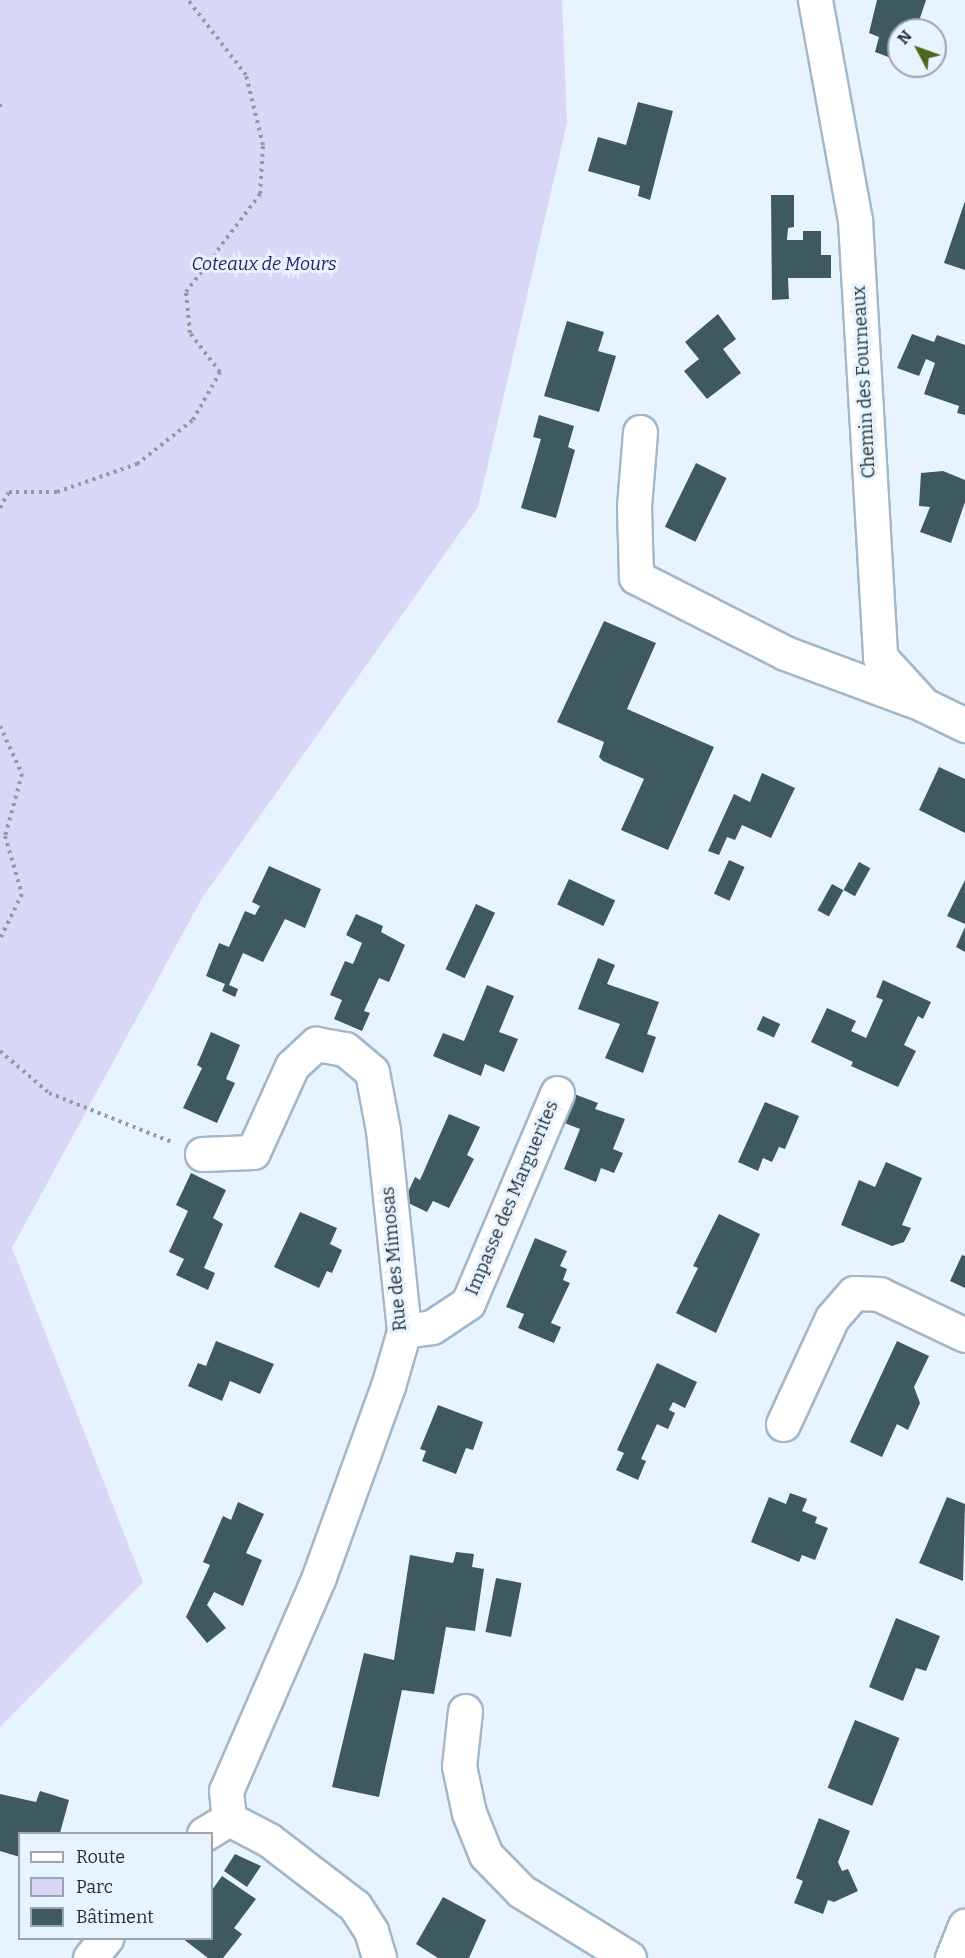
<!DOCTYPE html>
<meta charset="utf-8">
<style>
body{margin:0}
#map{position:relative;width:965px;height:1958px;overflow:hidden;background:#e7f4ff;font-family:Bitter,serif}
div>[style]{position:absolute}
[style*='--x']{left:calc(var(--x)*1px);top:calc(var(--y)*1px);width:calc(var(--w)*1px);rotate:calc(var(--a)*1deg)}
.green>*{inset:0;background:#d9d7f7}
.building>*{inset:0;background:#3f5961;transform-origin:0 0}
.path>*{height:4px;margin-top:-2px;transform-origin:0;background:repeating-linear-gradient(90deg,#8f9aa3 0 3px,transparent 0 7.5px)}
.roads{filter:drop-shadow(2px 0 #a2b7c8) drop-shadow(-2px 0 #a2b7c8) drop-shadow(0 2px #a2b7c8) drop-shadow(0 -2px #a2b7c8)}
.minor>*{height:33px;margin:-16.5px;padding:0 16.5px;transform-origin:16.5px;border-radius:16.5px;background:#fff}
span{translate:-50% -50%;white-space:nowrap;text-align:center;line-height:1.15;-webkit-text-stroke:6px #e7f4ff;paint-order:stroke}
.park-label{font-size:18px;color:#2c1b61;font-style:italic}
.street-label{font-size:18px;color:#262e34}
.legend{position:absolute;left:18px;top:1832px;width:195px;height:108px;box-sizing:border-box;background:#e7f4ff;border:2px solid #9aa5ae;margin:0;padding:8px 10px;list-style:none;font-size:18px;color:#262e34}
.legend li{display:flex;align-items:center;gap:12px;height:30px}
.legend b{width:30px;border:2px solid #9aa5ae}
.north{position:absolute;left:887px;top:18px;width:60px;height:60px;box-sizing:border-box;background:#e7f4ff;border:2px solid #9aa5ae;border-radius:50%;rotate:311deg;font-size:16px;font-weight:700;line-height:24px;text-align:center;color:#262e34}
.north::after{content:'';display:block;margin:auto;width:21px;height:27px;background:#49681d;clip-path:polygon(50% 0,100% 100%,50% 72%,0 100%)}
</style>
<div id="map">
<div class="green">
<i style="clip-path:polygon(0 0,562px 0,567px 123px,478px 507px,202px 898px,12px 1248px,143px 1582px,0 1727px)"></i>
</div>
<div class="building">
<i style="clip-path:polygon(877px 0,926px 0,916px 30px,899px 30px,899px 61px,875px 52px,879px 37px,869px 33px)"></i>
<i style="clip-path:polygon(638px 102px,673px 111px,650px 200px,638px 196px,640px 186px,588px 171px,598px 137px,626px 145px)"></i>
<i style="clip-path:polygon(771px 195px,794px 195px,794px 227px,788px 228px,787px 240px,803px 240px,803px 231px,821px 231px,821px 255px,831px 255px,831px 278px,788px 278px,789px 299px,772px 300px)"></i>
<i style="clip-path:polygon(965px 201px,965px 270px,944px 263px)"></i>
<i style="clip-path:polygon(718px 314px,736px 339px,723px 349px,741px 373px,707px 399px,684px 371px,699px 359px,685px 342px)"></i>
<i style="clip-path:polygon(567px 321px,604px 332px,598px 351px,616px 356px,599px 412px,544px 396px)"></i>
<i style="clip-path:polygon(912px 334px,934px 342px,937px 335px,965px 345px,965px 415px,957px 413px,959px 406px,924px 394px,935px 363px,926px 359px,919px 376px,897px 368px)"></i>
<i style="clip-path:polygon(539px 415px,574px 426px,568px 447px,575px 450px,556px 518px,521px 508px,541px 439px,533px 437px)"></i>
<i style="left:696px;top:463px;width:34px;height:71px;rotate:26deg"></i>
<i style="clip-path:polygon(943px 471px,965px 480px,965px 502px,951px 543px,920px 532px,930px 507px,919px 506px,921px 473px)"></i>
<i style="clip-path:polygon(604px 621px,656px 643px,627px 709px,714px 747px,668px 850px,621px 830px,644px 779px,603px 761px,599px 757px,604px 742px,557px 722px)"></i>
<i style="clip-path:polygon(939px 767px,965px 779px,965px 833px,919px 810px)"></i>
<i style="clip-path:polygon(762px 773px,795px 788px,771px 838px,742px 825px,735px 840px,727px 837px,719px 855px,708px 851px,734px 794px,750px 802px)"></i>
<i style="left:729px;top:860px;width:17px;height:37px;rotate:24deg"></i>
<i style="left:859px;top:862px;width:13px;height:32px;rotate:29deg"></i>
<i style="clip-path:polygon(269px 866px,321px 889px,305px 928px,285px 919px,263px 962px,243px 953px,229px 985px,238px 989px,235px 997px,222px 991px,225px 984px,206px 976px,219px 943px,229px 947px,245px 911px,255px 915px,260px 906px,252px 902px)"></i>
<i style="left:569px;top:879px;width:51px;height:28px;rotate:25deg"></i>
<i style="clip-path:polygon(965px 880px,965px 924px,947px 916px)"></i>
<i style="left:832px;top:884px;width:13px;height:30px;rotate:29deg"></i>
<i style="left:476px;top:904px;width:21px;height:72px;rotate:25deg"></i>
<i style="clip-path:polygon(356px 914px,383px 926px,381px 932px,405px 945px,389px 982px,379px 978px,364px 1011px,370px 1013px,362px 1031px,334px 1019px,342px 1000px,330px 995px,345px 961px,353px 964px,362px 943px,346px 935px)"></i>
<i style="clip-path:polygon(965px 927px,965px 952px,956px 947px)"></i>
<i style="clip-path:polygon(598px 958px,615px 965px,607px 984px,659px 1002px,647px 1034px,656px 1037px,643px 1073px,605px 1058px,620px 1024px,578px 1009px)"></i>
<i style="clip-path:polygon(883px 980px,931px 1002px,923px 1019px,918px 1016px,904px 1045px,916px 1051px,898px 1087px,851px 1066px,853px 1062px,811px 1042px,827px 1008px,856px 1021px,851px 1031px,866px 1038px,883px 1000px,876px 997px)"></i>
<i style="clip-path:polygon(487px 985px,514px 996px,499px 1032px,518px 1039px,504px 1072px,485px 1064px,481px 1076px,433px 1056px,443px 1033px,464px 1041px)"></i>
<i style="left:763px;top:1016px;width:19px;height:15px;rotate:25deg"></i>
<i style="clip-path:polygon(211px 1032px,240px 1045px,226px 1079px,235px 1083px,217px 1123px,183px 1108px,202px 1068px,197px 1065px)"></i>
<i style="clip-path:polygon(574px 1094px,598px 1103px,595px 1109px,625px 1119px,613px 1149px,623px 1153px,614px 1173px,601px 1168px,596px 1182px,564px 1169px,580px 1129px,562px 1122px)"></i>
<i style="clip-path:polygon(765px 1102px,799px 1116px,785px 1149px,779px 1147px,772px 1162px,763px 1158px,758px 1171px,738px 1162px)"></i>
<i style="clip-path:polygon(449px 1114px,480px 1127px,467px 1155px,474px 1159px,449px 1208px,433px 1201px,427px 1212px,404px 1201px,415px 1177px,420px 1180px)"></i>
<i style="clip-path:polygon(886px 1162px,922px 1178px,902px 1225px,911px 1228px,904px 1242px,892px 1246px,841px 1225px,859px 1180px,875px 1187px)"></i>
<i style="clip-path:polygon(191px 1173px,226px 1190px,213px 1218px,223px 1224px,204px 1268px,215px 1273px,208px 1290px,176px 1275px,184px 1259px,169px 1252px,188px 1211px,176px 1205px)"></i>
<i style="clip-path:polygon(300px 1212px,337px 1228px,330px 1244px,342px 1250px,332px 1273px,327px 1271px,319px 1288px,274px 1267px)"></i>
<i style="clip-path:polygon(719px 1214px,760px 1234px,716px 1333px,676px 1313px,698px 1268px,693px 1266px)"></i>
<i style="clip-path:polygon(535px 1238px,567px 1251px,560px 1266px,567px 1269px,563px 1280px,570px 1283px,551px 1323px,561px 1327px,554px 1343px,518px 1328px,524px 1314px,506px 1307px)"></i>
<i style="clip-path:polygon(962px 1255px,965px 1256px,965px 1288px,950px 1281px)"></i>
<i style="clip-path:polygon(216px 1341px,274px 1364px,260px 1394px,230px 1381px,222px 1401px,188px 1386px,198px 1363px,206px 1366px)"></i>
<i style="clip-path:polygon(897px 1341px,929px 1356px,914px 1387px,920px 1403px,908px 1430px,897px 1424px,882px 1457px,850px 1442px)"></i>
<i style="clip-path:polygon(657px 1363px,697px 1382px,685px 1408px,673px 1402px,669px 1410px,675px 1413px,668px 1429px,657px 1424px,641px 1459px,646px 1461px,638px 1480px,616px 1470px,624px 1453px,617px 1450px)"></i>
<i style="clip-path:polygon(438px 1405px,483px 1422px,473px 1450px,466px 1448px,456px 1474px,422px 1461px,426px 1451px,420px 1449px)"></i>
<i style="clip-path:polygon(790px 1493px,807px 1499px,802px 1511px,817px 1517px,815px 1523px,828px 1528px,815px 1560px,802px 1555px,799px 1562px,751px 1542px,769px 1497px,786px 1504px)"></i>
<i style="clip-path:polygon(947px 1497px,965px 1504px,963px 1581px,919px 1563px)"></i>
<i style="clip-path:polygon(238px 1502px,264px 1514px,246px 1553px,262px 1560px,243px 1606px,214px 1592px,207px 1605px,226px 1628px,207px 1643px,186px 1617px,210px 1565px,203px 1562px,223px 1516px,231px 1520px)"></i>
<i style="clip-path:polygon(456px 1552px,474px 1554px,472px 1567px,484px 1569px,475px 1631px,446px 1627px,434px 1694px,402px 1690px,379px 1797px,332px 1787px,364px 1653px,394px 1660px,410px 1555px,453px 1563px)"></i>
<i style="left:496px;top:1578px;width:26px;height:55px;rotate:11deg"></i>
<i style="clip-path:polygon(896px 1618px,940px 1636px,926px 1671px,916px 1668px,903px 1701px,869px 1687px)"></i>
<i style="left:855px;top:1720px;width:48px;height:73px;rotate:22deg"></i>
<i style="clip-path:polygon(40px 1791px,69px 1800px,60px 1833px,20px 1833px,20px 1857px,0 1851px,0 1794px,36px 1802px)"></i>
<i style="clip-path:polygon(819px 1818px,850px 1831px,838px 1862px,842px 1871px,848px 1869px,858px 1891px,834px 1902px,828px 1900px,823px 1914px,794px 1903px,803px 1881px,796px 1878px)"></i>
<i style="clip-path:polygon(235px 1854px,261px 1866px,247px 1887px,224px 1871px)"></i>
<i style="clip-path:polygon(222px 1876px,256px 1899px,234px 1928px,242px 1934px,223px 1958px,208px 1958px,182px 1938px,212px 1938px,212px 1890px)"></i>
<i style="clip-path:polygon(443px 1897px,486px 1920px,469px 1958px,438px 1958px,416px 1944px)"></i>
</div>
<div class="path">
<i style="--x:0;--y:104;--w:8;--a:90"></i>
<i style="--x:0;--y:508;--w:18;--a:-61"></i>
<i style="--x:9;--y:492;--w:48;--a:0"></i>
<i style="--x:57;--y:492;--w:85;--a:-19.3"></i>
<i style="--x:137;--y:464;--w:71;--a:-38.2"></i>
<i style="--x:193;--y:420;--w:55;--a:-60.6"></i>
<i style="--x:220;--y:372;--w:49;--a:-127.6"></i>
<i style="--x:190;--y:333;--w:41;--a:-95.6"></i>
<i style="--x:186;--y:292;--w:123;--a:-52.9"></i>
<i style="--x:260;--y:194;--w:49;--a:-86.5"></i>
<i style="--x:263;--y:145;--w:72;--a:-103.7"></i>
<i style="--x:246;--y:75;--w:95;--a:-127.7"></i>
<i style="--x:0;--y:726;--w:53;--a:65.4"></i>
<i style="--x:22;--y:774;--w:64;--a:105.3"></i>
<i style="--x:5;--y:836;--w:60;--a:73.7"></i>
<i style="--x:22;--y:894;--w:50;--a:116.1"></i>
<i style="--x:0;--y:1051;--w:65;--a:40.6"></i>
<i style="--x:49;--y:1093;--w:135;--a:21.8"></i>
</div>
<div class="roads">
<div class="minor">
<i style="--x:815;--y:0;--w:224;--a:79.7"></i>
<i style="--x:855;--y:220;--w:438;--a:86.7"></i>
<i style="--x:880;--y:657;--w:65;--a:47.5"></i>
<i style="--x:924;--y:705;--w:46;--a:26"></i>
<i style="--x:640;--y:432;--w:74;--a:94.6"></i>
<i style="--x:634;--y:506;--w:71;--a:88.4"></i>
<i style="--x:636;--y:577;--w:167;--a:27"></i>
<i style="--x:785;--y:653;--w:141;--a:20.4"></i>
<i style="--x:202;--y:1154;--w:51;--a:-2.2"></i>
<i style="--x:253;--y:1152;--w:94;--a:-65.6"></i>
<i style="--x:292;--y:1066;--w:33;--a:-43"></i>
<i style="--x:316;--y:1044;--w:29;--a:10"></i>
<i style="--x:345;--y:1049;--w:35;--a:40"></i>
<i style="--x:372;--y:1072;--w:59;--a:79.3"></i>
<i style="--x:383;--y:1130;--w:202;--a:84"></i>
<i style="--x:404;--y:1331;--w:57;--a:106.2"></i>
<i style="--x:388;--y:1386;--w:203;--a:109.9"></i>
<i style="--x:319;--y:1577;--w:233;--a:113.5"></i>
<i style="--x:226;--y:1791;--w:28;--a:84"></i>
<i style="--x:229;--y:1819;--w:45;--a:27.7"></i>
<i style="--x:269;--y:1840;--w:108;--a:37.5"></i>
<i style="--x:355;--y:1906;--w:30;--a:57"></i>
<i style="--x:371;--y:1931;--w:28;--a:73"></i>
<i style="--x:404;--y:1331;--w:28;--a:-8"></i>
<i style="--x:432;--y:1327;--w:43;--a:-33.7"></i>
<i style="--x:468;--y:1303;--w:228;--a:-67"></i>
<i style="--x:783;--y:1424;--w:117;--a:-65.2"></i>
<i style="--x:832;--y:1318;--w:33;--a:-49"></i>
<i style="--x:854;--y:1293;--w:25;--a:2"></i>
<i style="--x:879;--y:1294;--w:95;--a:25.5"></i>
<i style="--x:465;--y:1711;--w:55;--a:96.2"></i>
<i style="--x:459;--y:1766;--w:48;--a:78"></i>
<i style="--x:469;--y:1813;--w:45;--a:68"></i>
<i style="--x:486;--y:1855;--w:50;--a:45.8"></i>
<i style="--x:521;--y:1891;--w:127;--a:31.8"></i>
<i style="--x:204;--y:1834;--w:29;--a:-31"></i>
<i style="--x:90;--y:1958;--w:26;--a:-51"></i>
<i style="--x:952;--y:1958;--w:35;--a:-68"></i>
</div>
</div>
<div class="park-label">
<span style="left:264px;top:264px">Coteaux de Mours</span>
</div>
<div class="street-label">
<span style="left:864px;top:382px;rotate:-93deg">Chemin des Fourneaux</span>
<span style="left:512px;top:1198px;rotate:-67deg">Impasse des Marguerites</span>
<span style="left:394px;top:1259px;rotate:-95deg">Rue des Mimosas</span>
</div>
<ul class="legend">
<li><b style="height:8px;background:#fff"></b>Route</li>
<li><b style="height:16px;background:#d9d7f7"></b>Parc</li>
<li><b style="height:16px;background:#3f5961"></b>Bâtiment</li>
</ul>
<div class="north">N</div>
</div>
